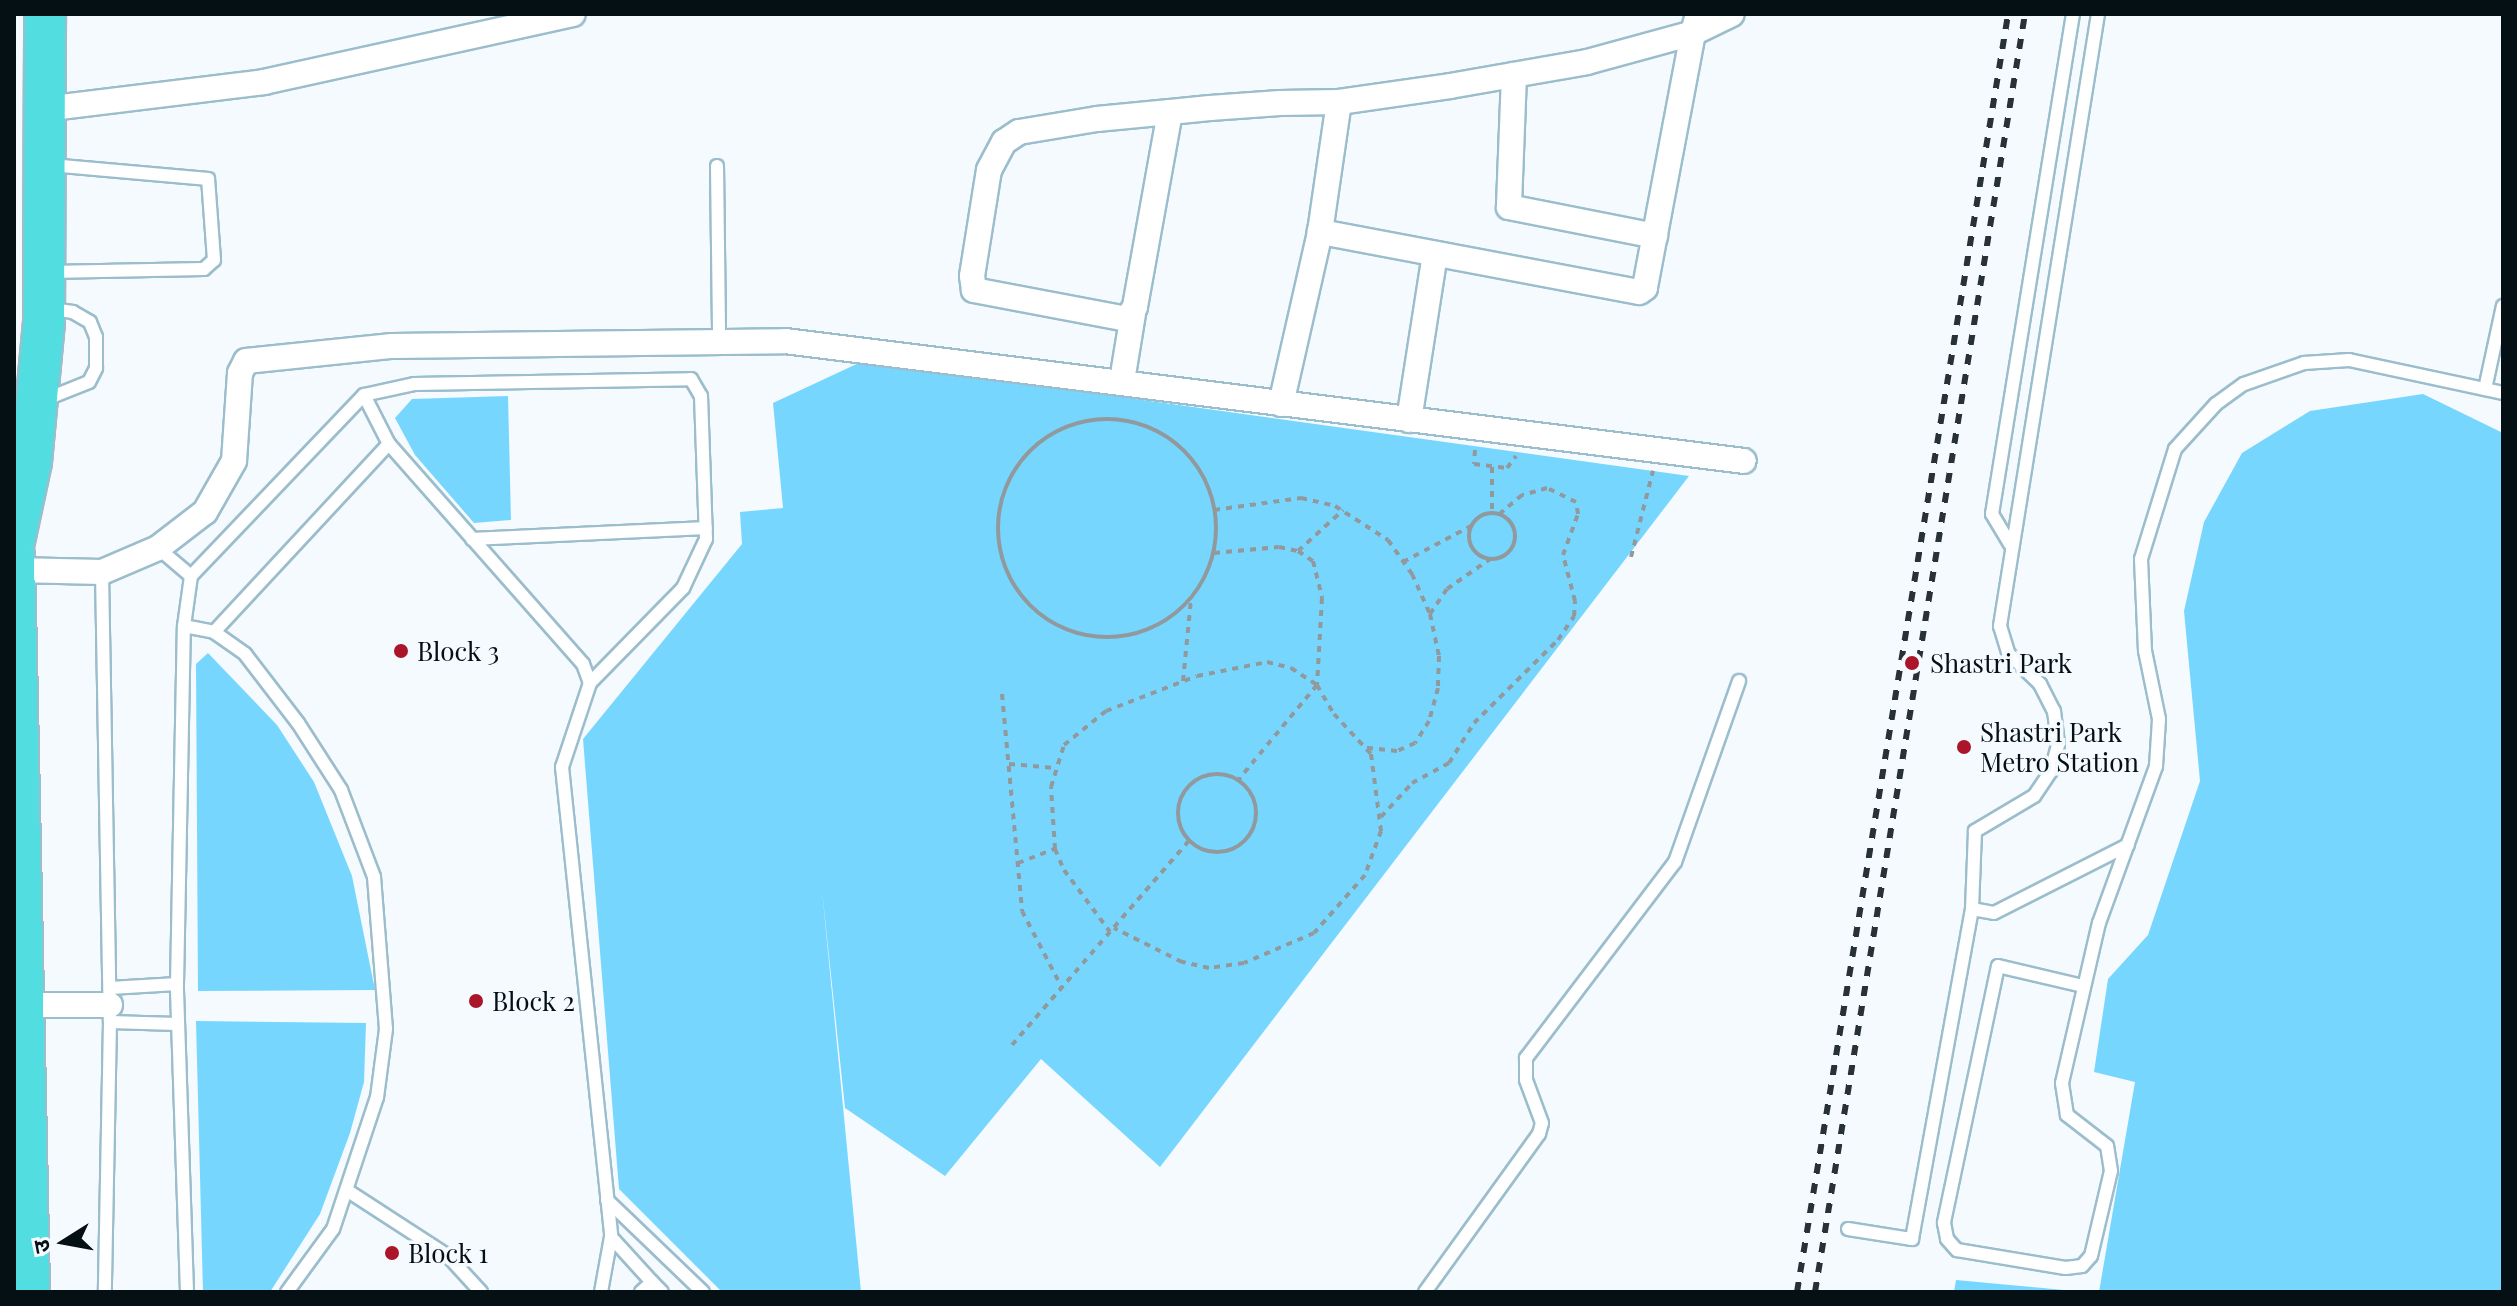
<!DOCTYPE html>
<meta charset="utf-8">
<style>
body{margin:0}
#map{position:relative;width:2517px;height:1306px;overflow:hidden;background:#f4fafe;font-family:"Playfair Display","Noto Sans Devanagari",serif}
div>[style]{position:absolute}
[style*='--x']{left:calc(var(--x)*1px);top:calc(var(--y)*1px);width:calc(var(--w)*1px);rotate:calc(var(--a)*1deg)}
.green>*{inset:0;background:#77d6fe}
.path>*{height:4px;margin-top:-2px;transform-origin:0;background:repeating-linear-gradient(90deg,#91999d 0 6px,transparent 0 12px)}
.path>.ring{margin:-2px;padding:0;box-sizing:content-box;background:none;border:4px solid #91999d;border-radius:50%}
.roads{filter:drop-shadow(2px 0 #9bbdcc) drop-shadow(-2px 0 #9bbdcc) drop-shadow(0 2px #9bbdcc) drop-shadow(0 -2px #9bbdcc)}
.service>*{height:12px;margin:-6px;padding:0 6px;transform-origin:6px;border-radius:6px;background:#fff}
.minor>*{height:24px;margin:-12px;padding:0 12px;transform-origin:12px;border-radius:12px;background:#fff}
.trunk>*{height:40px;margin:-20px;padding:0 20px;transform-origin:20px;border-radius:20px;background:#52dee0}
.rail>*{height:6px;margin-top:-3px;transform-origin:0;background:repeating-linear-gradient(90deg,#273136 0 10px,transparent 0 20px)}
.dots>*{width:22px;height:22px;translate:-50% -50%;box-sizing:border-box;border:4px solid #f4fafe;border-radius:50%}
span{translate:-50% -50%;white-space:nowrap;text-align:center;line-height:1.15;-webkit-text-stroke:7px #f4fafe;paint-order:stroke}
.poi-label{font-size:26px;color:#051015}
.left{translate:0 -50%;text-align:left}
.frame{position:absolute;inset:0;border:16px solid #051015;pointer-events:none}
.north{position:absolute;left:24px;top:1202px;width:80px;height:80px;-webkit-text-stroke:6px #f4fafe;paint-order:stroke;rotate:259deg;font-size:22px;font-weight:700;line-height:32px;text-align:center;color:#051015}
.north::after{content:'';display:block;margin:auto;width:28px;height:36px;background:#051015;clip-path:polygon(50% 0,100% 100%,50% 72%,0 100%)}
</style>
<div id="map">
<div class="green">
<i style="clip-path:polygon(863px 361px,1689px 476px,1160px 1167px,1041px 1059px,945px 1176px,845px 1108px,822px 890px,861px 1292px,722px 1292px,619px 1189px,583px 739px,742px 544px,740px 512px,783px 508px,773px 403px)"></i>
<i style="clip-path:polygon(2423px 394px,2503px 433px,2503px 1292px,2099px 1292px,2135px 1082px,2094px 1072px,2108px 979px,2148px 935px,2200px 781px,2184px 611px,2204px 522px,2242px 453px,2310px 411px)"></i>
<i style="clip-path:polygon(508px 396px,511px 520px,474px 523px,415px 455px,395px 418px,412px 399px)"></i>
<i style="clip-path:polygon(208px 653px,277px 725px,314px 782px,352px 876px,375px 990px,198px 991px,196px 664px)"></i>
<i style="clip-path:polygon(196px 1021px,366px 1023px,364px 1082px,350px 1133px,320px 1214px,270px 1292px,203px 1292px)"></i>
<i style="clip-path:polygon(1956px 1280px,2085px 1292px,1954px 1292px)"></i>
</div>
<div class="path">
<i class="ring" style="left:998px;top:419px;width:214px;height:214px"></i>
<i style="--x:1475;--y:450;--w:14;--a:94"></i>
<i style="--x:1474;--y:464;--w:33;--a:7"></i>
<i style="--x:1507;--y:468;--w:15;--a:-53"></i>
<i style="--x:1492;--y:467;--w:46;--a:90"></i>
<i style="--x:1214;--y:510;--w:88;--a:-7.9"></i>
<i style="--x:1301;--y:498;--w:35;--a:13"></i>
<i style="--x:1335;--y:506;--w:63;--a:32.7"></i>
<i style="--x:1388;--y:540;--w:42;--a:54.8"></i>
<i style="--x:1412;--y:574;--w:44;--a:65.8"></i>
<i style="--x:1430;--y:614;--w:43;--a:77.9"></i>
<i style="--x:1439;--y:656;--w:32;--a:92"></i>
<i style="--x:1438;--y:688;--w:34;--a:105"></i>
<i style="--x:1429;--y:721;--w:26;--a:122"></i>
<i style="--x:1415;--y:743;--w:20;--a:156"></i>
<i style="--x:1397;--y:751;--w:31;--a:-174"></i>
<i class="ring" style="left:1469px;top:513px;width:42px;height:42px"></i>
<i style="--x:1298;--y:551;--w:61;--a:-42.3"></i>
<i style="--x:1214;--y:553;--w:65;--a:-5.3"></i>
<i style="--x:1279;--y:547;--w:19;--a:12"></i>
<i style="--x:1298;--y:551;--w:18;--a:34"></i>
<i style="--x:1313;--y:561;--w:38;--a:76"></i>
<i style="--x:1322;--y:598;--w:87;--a:93.3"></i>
<i style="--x:1317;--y:685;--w:124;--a:129.7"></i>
<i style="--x:1631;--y:557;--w:89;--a:-75.7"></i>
<i style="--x:1403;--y:562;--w:77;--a:-27.9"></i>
<i style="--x:1430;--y:614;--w:30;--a:-56"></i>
<i style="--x:1447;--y:589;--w:52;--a:-34.9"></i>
<i style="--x:1183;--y:681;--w:81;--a:-84.4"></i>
<i style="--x:1002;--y:694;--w:218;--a:84.7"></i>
<i style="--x:1022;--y:911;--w:87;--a:62.5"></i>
<i style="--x:1009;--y:764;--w:46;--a:5"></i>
<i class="ring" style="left:1178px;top:774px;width:74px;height:74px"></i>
<i style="--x:1381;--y:817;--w:46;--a:-47.6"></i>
<i style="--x:1412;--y:783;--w:42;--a:-28.4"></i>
<i style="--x:1449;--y:763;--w:47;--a:-58"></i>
<i style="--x:1474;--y:723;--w:118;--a:-44.7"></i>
<i style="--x:1558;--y:640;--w:29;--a:-56"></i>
<i style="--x:1574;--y:616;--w:15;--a:-86"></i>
<i style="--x:1575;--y:601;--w:48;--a:-104.6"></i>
<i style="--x:1563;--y:555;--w:44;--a:-69.9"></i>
<i style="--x:1578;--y:514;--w:12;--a:-99"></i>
<i style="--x:1576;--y:502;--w:32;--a:-154"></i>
<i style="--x:1547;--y:488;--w:26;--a:164"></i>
<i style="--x:1522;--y:495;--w:30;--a:140"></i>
<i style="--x:1055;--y:849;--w:62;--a:-93.7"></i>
<i style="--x:1051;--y:787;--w:44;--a:-72.8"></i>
<i style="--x:1064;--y:745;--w:54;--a:-39"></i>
<i style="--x:1106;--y:711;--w:97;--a:-21"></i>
<i style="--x:1197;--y:676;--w:71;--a:-11.3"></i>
<i style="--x:1267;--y:662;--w:25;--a:14"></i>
<i style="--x:1291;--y:668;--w:31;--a:33"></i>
<i style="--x:1317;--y:685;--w:34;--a:60"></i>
<i style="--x:1334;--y:714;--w:54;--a:47.2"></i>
<i style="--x:1371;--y:754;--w:78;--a:82.6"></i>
<i style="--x:1381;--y:831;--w:47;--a:110"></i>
<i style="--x:1365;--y:875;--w:77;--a:131.3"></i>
<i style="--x:1314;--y:933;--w:76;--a:156.8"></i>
<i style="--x:1244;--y:963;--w:35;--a:172"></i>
<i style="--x:1209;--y:968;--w:28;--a:-167"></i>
<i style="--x:1182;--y:962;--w:76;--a:-153.4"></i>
<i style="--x:1018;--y:863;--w:40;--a:-21"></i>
<i style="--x:1055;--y:849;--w:23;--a:67"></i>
<i style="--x:1064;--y:870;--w:77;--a:53.4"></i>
<i style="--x:1012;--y:1045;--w:270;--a:-49.1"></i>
</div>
<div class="roads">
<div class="service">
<i style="--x:2098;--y:14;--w:620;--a:99.1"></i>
<i style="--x:2000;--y:626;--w:28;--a:73"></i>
<i style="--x:2008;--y:653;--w:45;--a:44.1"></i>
<i style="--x:2040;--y:684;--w:30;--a:63"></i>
<i style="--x:2054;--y:711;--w:34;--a:83"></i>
<i style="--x:2058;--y:745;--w:27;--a:105"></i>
<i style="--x:2051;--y:771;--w:30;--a:124"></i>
<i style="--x:2034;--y:796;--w:69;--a:149.3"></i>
<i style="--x:1975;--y:831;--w:78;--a:92.2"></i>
<i style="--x:1972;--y:909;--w:22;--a:10"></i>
<i style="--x:1994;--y:913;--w:150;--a:-26.9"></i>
<i style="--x:717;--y:166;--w:176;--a:89.3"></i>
<i style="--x:49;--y:272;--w:155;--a:-1.1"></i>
<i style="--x:204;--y:269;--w:13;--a:-42"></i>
<i style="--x:214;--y:260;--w:81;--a:-94.2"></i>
<i style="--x:208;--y:179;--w:158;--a:-174.9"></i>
<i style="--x:2485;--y:389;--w:85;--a:-77.8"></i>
<i style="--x:364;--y:395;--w:55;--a:63"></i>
<i style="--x:44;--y:400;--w:48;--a:-21.8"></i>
<i style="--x:89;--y:382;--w:16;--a:-63"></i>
<i style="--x:96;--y:368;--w:31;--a:-90"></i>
<i style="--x:96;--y:337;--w:16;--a:-112"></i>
<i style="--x:90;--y:322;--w:20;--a:-150"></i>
<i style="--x:73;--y:312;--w:22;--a:-172"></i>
<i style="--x:472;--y:539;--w:234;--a:-2.7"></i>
<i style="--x:2010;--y:544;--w:35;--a:-121"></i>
<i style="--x:1992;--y:514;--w:507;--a:-80.8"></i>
<i style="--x:158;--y:548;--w:43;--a:40.3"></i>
<i style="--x:102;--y:572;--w:450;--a:89"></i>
<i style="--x:110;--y:1022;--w:270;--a:91.1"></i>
<i style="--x:184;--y:626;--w:31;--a:11"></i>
<i style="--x:214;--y:632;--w:38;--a:35"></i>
<i style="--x:245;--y:654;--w:87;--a:52.5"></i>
<i style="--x:298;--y:723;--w:80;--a:57.3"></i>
<i style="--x:341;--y:790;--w:93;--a:69.2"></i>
<i style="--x:374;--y:877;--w:152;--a:85.5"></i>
<i style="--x:386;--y:1029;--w:69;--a:97.5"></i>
<i style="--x:377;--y:1097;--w:139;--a:108.4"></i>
<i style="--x:333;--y:1229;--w:78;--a:126.1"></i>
<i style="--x:214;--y:632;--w:257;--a:-47.1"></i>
<i style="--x:389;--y:444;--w:293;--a:48.6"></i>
<i style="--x:583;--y:664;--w:20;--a:70"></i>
<i style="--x:590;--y:683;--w:89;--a:108.4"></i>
<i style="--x:562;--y:767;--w:473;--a:84"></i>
<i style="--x:2083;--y:986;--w:87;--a:-166.8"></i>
<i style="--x:1998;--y:966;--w:263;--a:101.9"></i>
<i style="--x:1944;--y:1223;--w:16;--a:79"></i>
<i style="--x:1947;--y:1239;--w:15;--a:48"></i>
<i style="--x:1957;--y:1250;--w:110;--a:9.4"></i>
<i style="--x:2066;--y:1268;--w:16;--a:-7"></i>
<i style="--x:2082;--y:1266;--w:13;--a:-48"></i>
<i style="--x:2091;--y:1256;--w:87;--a:-76.8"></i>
<i style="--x:2111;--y:1171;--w:25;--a:-99"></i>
<i style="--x:2107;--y:1146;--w:51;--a:-142.2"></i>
<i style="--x:2067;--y:1115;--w:32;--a:-99"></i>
<i style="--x:2062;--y:1083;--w:164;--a:-77"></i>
<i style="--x:2099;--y:923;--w:167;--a:-70"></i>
<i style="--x:2156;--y:766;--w:47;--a:-86.3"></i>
<i style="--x:2159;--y:719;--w:69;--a:-101.6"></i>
<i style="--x:2145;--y:651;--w:92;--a:-92.5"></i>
<i style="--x:2141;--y:559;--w:115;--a:-72.8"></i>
<i style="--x:2175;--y:449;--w:61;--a:-47.7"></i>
<i style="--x:2216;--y:404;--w:34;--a:-36"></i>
<i style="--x:2244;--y:384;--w:64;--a:-19.3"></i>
<i style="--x:2304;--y:363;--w:45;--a:-3.8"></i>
<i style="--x:2349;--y:360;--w:157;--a:12.1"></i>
<i style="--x:110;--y:988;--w:67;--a:-3.4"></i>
<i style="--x:110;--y:1022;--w:67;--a:1.7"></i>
<i style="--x:348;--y:1191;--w:119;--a:33"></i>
<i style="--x:448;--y:1256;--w:49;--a:47.5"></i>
<i style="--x:607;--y:1200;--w:133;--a:43.8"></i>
<i style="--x:1848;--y:1229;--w:65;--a:8.9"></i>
<i style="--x:1912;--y:1239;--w:335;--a:-79.7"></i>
<i style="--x:187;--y:1292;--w:308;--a:-91.9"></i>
<i style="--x:177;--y:984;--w:358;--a:-88.9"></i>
<i style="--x:184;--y:626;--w:50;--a:-82"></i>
<i style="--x:191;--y:576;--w:250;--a:-46.3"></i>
<i style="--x:364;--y:395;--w:51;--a:-12.4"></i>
<i style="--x:414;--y:384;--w:277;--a:-1"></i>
<i style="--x:691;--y:379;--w:20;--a:60"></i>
<i style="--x:701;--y:396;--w:143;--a:88"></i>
<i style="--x:706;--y:539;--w:54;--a:115.1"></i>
<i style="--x:683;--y:588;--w:133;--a:134.4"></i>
<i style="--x:601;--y:1292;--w:56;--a:-79.7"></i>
<i style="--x:611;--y:1237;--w:61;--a:47.7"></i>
<i style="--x:641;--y:1292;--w:15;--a:-42"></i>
<i style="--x:652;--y:1282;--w:14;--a:45"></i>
<i style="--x:1425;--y:1292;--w:195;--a:-54.2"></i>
<i style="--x:1539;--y:1134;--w:11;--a:-75"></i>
<i style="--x:1542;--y:1123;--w:46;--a:-110.4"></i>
<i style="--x:1526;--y:1080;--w:22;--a:-90"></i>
<i style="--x:1526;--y:1058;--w:246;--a:-52.8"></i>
<i style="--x:1675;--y:862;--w:192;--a:-70.5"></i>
</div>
<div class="minor">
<i style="--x:1698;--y:14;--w:20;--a:105"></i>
<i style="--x:1693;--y:33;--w:43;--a:-26"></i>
<i style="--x:1514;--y:75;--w:132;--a:92.2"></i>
<i style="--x:1509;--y:207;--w:149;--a:11.2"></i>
<i style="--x:45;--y:109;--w:221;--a:-7"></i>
<i style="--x:264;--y:82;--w:316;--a:-12.4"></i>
<i style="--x:1170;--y:112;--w:198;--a:100.2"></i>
<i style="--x:1135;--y:307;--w:14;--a:124"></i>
<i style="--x:1127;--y:319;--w:156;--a:-169.3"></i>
<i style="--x:974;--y:290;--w:14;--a:-98"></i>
<i style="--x:972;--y:276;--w:107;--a:-80.9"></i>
<i style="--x:989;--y:170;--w:32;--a:-62"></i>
<i style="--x:1004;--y:142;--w:18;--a:-34"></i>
<i style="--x:1019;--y:132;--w:79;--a:-9.5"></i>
<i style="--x:1097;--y:119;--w:73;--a:-5.5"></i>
<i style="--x:1170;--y:112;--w:40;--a:-5.7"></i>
<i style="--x:1210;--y:108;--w:70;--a:-4.1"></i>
<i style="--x:1280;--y:103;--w:59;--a:-1"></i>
<i style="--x:1339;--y:102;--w:112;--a:-8.2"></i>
<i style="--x:1450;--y:86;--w:139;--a:-9.9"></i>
<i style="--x:1587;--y:62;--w:110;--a:-15.3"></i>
<i style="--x:1693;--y:33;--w:259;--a:100.7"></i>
<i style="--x:1645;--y:288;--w:7;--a:146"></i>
<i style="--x:1639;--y:292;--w:325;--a:-169.3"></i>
<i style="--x:1122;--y:381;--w:68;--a:-80.7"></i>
<i style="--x:1281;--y:404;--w:176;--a:-77.2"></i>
<i style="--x:1320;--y:232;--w:131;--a:-81.7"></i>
<i style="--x:1409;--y:420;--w:168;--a:-81.1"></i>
<i style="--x:15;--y:570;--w:87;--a:1.3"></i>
<i style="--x:102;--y:572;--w:61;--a:-23.2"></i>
<i style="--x:158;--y:548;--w:59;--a:-37.5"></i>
<i style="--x:205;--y:512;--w:59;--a:-60.4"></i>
<i style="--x:234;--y:461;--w:88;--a:-86.1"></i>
<i style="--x:240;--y:373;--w:13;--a:-63"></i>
<i style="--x:246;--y:361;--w:147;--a:-5.9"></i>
<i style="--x:392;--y:346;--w:393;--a:-0.7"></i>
<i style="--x:785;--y:341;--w:966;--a:7.13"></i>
<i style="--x:26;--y:1005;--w:84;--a:0"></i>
</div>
<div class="trunk">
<i style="--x:14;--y:541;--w:81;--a:-77.9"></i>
<i style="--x:31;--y:462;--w:140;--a:-84.7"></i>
<i style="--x:44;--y:323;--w:309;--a:-89.8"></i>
<i style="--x:14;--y:555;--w:737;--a:88.83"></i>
</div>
</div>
<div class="rail">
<i style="--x:1797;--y:1292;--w:1295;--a:-80.62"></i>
<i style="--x:1815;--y:1292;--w:1295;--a:-80.67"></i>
</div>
<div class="dots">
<i style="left:401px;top:651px;background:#ab1529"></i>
<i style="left:1912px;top:663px;background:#ab1529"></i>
<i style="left:1964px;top:747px;background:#ab1529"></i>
<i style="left:476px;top:1001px;background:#ab1529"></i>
<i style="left:392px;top:1253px;background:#ab1529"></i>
</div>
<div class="poi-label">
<span class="left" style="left:417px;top:651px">Block 3</span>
<span class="left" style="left:1930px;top:663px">Shastri Park</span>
<span class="left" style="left:1980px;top:747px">Shastri Park<br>Metro Station</span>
<span class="left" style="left:492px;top:1001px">Block 2</span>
<span class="left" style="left:408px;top:1253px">Block 1</span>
</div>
<div class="frame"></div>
<div class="north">उ</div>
</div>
